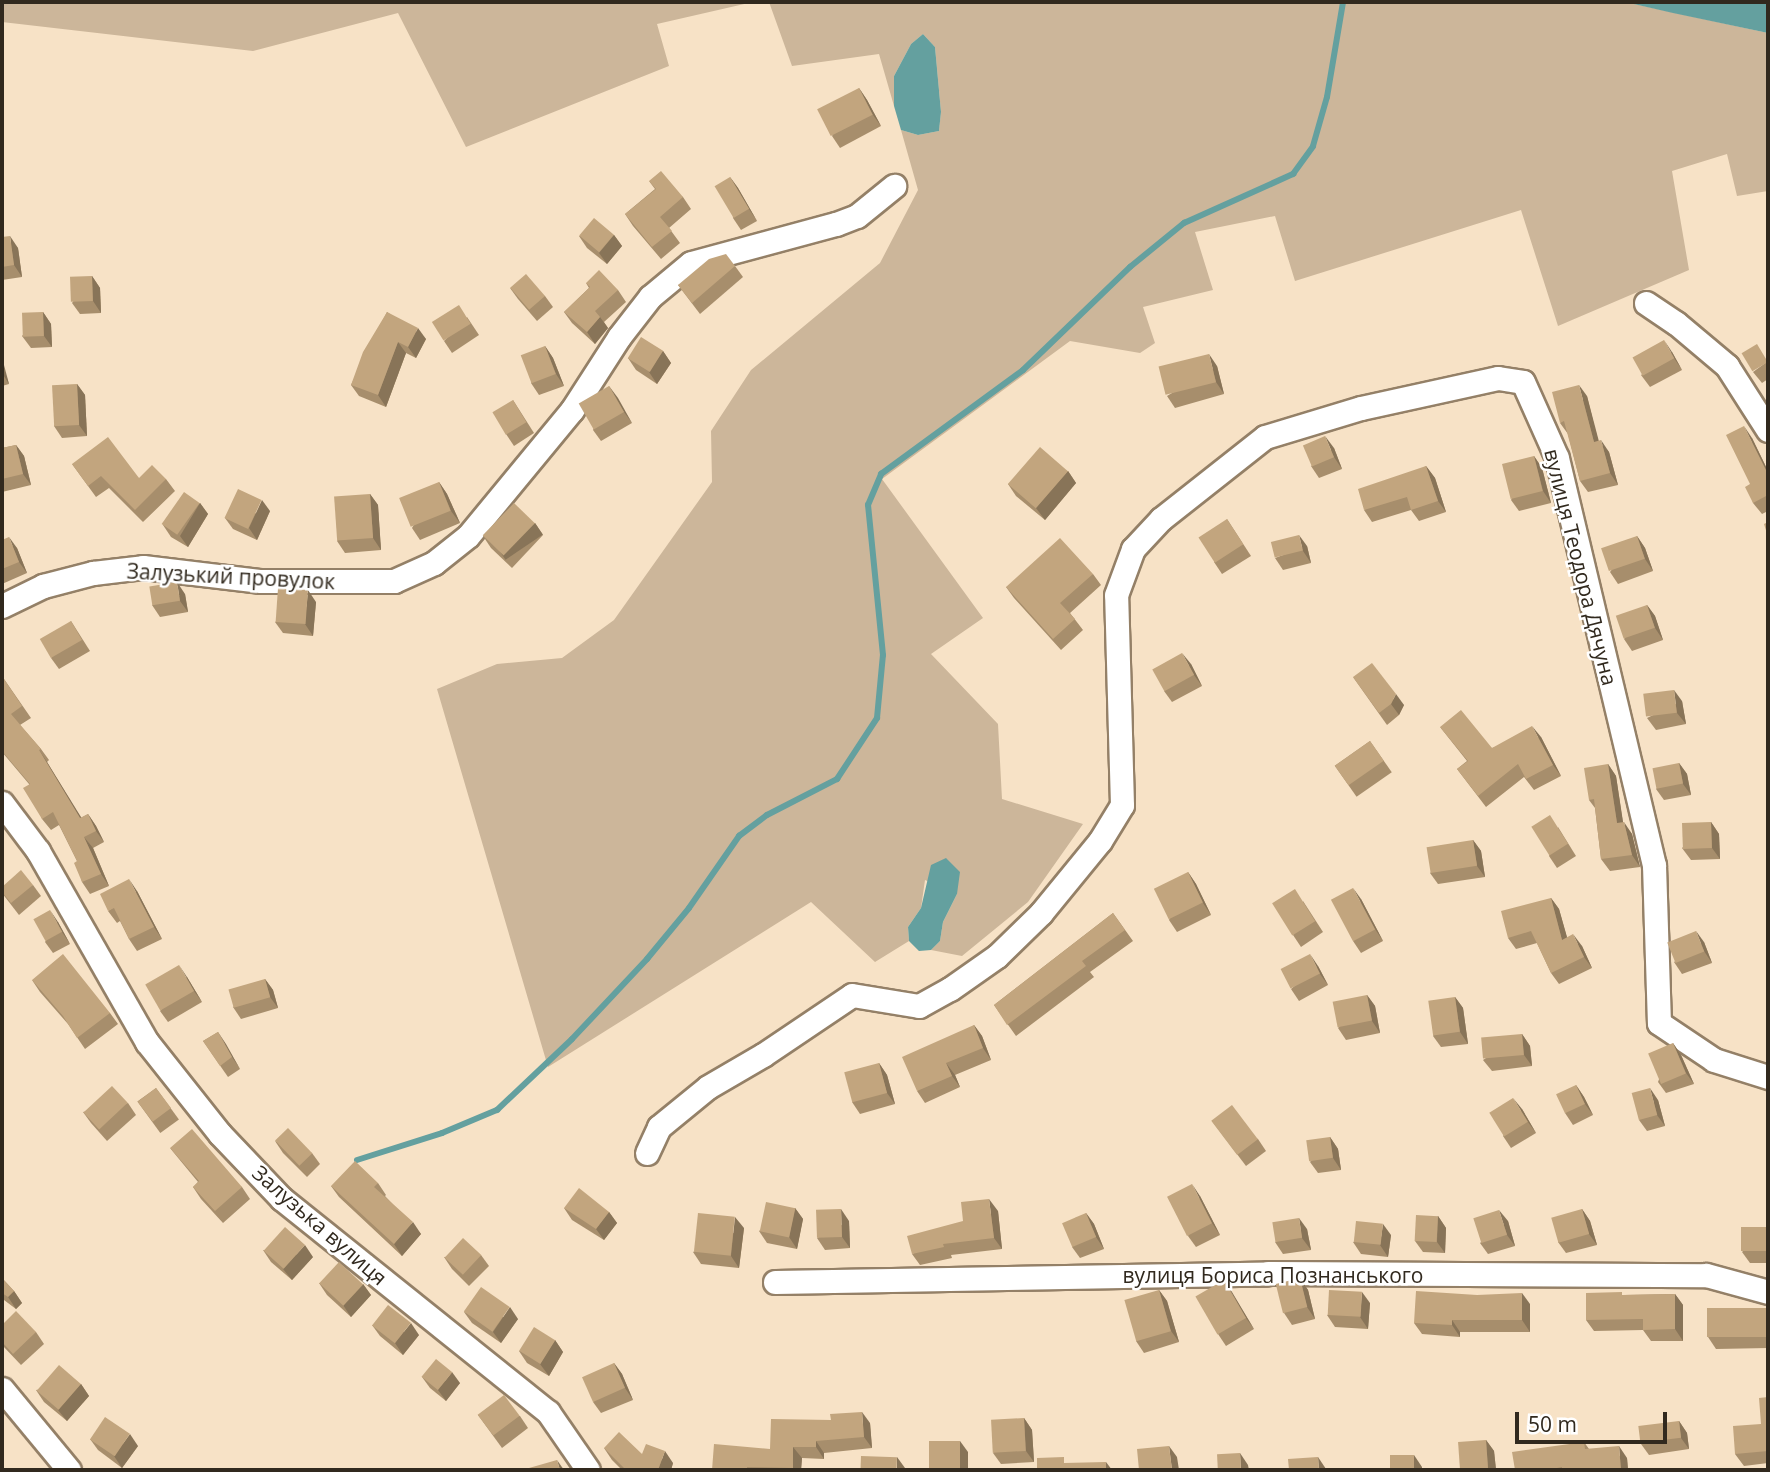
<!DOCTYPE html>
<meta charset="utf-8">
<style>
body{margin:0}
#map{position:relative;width:1770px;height:1472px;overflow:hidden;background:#f7e2c6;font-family:"Open Sans",sans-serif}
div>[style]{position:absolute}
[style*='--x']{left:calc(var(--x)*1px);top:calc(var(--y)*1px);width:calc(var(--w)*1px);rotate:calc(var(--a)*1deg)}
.green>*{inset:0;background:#ccb69a}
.water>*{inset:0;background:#64a09f}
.stream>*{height:6px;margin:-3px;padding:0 3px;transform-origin:3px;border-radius:3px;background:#64a09f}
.roads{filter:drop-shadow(2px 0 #948067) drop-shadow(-2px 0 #948067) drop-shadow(0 2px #948067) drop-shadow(0 -2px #948067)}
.minor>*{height:23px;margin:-11.5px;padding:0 11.5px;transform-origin:11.5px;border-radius:11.5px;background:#fff}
.wall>*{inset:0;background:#a78e6c;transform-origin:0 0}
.shaded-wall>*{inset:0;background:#887458;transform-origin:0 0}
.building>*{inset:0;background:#c2a57e;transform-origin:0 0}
span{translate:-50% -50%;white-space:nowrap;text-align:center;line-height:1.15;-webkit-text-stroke:5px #fff;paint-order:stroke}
.street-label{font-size:21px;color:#31291e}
.frame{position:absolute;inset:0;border:4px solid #31291e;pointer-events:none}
.scale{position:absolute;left:1515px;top:1412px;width:152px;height:32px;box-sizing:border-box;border:4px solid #31291e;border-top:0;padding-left:9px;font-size:21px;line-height:24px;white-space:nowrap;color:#31291e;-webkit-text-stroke:5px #fff;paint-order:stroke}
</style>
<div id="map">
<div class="green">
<i style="clip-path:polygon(2px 2px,753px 2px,657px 24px,669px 66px,466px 147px,398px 13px,253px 51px,2px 22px)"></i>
<i style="clip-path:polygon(769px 2px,1625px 2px,1768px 33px,1768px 191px,1737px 196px,1727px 154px,1672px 171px,1689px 270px,1558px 326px,1521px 210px,1295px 281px,1275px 216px,1195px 232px,1213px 290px,1143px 307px,1155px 343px,1140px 353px,1070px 341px,882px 479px,983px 618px,931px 654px,998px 724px,1002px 799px,1083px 824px,1028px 902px,962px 956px,931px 950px,940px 941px,943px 922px,957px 894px,925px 880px,921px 908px,908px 927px,909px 941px,875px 962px,811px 902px,548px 1067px,437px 689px,497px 664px,562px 658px,614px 620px,712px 482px,711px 431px,751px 370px,880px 263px,918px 190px,901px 130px,918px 135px,939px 131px,941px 112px,935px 47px,923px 34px,911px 44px,894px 76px,894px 106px,879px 54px,792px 66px)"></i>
</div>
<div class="water">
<i style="clip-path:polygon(1625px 2px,1768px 2px,1768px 33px,1673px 13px)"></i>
<i style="clip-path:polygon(923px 34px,935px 47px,941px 112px,939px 131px,918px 135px,901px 130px,894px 106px,894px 76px,911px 44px)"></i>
<i style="clip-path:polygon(946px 858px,960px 872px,957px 894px,943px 922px,940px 941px,931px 950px,919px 951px,909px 941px,908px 927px,921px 908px,931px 865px)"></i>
</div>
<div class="stream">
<i style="--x:357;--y:1160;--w:89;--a:-17.6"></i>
<i style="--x:442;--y:1133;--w:60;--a:-22.7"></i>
<i style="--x:497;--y:1110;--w:103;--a:-43.4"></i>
<i style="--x:572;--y:1039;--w:110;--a:-46.8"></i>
<i style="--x:647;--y:959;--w:66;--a:-50.5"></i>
<i style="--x:689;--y:908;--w:88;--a:-55.2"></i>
<i style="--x:739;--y:836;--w:35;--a:-37"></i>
<i style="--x:767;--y:815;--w:79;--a:-27.2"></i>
<i style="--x:837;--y:779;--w:73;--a:-56.7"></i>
<i style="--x:877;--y:718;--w:63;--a:-84.6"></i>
<i style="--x:883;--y:655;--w:151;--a:-95.7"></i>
<i style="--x:868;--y:505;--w:34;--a:-67"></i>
<i style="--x:881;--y:474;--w:176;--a:-36.2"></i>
<i style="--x:1023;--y:370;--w:149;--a:-43.9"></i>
<i style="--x:1130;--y:267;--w:70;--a:-39.2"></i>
<i style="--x:1184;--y:223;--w:120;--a:-24.2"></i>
<i style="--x:1293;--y:174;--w:34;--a:-54"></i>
<i style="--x:1313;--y:146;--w:51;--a:-74.1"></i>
<i style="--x:1327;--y:97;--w:96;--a:-80.4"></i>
</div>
<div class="roads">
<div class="minor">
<i style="--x:1646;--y:303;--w:36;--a:34"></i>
<i style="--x:1676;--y:323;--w:67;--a:40.1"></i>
<i style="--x:1727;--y:366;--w:76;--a:57.4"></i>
<i style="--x:2;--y:606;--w:46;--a:-26"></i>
<i style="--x:43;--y:586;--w:52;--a:-14.6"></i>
<i style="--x:93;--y:573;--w:50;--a:-6.8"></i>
<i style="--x:143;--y:567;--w:119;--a:6.8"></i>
<i style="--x:261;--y:581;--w:133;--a:0"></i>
<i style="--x:394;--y:581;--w:44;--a:-24.2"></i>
<i style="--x:434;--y:563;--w:43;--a:-38.5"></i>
<i style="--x:468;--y:536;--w:163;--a:-50.5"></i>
<i style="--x:572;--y:410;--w:87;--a:-57.2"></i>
<i style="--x:619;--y:337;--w:51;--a:-52.2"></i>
<i style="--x:650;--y:297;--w:53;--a:-39.7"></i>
<i style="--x:691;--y:263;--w:150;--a:-15.1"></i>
<i style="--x:836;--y:224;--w:22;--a:-21"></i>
<i style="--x:857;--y:216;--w:48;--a:-39"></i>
<i style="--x:2;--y:803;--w:60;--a:53.1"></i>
<i style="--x:38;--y:851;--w:220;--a:60.3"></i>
<i style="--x:147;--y:1042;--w:117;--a:51.6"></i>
<i style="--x:220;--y:1134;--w:90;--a:46.4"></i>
<i style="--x:282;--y:1199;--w:341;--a:38.7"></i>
<i style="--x:548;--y:1412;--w:70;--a:55.4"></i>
<i style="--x:647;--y:1153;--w:29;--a:-65"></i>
<i style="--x:659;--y:1127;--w:63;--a:-39.2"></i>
<i style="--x:708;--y:1087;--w:64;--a:-30.2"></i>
<i style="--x:763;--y:1055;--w:107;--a:-34"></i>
<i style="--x:852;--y:995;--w:68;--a:9.3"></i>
<i style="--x:919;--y:1006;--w:35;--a:-29"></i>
<i style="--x:950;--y:989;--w:57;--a:-35.1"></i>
<i style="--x:997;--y:956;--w:62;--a:-44.3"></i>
<i style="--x:1041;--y:913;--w:93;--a:-50.7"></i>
<i style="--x:1100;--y:841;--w:42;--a:-58.6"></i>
<i style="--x:1122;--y:805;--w:210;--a:-91.6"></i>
<i style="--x:1116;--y:595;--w:49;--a:-69.7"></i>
<i style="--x:1133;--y:549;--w:41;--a:-47"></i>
<i style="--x:1161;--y:519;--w:132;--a:-38.3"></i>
<i style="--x:1265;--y:437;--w:100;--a:-16.8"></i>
<i style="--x:1361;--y:408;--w:140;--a:-12.4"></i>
<i style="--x:1498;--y:378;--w:25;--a:9"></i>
<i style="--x:1523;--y:382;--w:83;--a:65.9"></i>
<i style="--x:1557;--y:458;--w:418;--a:76.6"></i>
<i style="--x:1654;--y:865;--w:158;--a:88.2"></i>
<i style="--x:1659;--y:1023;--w:66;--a:33.9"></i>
<i style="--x:1714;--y:1060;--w:57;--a:17.5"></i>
<i style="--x:775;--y:1282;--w:493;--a:-1"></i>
<i style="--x:1268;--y:1273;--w:438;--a:0.3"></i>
<i style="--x:1706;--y:1275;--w:64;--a:15.3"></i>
<i style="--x:2;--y:1389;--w:105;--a:50.4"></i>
</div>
</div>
<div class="wall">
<i style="clip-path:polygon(859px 88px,867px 100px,881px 126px,840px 148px,832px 136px)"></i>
<i style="clip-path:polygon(730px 177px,738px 188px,757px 221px,741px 230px,733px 218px)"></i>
<i style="clip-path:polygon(649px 181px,683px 197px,691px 209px,669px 228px,680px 243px,661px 259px,633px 226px,625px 214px,655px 189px)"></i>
<i style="clip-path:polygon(614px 235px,622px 246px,607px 264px,587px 248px,579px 236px)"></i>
<i style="clip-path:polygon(2px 237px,18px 248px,22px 277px,2px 280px)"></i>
<i style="clip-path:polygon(735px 266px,743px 277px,700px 314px,678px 285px)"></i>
<i style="clip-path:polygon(92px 276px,100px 288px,101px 313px,80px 314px,72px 303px)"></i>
<i style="clip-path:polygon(586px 283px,618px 290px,626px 302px,604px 322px,608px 328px,595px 344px,572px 323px,564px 312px,589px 288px)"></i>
<i style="clip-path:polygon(510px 288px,545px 296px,553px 307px,537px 321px,518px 299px)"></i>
<i style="clip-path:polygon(43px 312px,51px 324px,52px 347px,31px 348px,22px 336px)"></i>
<i style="clip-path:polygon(387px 312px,426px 339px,416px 358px,406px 353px,386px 407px,359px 396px,351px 385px)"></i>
<i style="clip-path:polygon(467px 317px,479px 335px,452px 353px,444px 341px)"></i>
<i style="clip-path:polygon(545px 346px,553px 358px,564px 386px,539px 395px,531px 383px)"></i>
<i style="clip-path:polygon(663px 351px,671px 363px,657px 384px,636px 370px,628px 358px)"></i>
<i style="clip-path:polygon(1672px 352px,1682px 370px,1650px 387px,1641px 375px)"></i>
<i style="clip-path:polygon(1768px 361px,1768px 379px,1762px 383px,1753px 372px)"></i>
<i style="clip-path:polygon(2px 363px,9px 384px,2px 386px)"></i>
<i style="clip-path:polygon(1217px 366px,1224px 394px,1175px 408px,1167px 396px)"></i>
<i style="clip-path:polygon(77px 384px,85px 395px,87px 436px,62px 438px,54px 426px)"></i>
<i style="clip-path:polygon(609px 386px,632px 423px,601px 441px,593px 430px)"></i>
<i style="clip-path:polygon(1587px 396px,1598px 441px,1609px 452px,1618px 485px,1588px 492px,1580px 481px,1568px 434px,1560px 423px)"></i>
<i style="clip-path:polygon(513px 400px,534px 433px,514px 446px,506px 434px)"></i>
<i style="clip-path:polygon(1752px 438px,1768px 471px,1768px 511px,1762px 514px,1753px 503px,1750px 484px)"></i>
<i style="clip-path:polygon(16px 445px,24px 456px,31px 485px,2px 492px,2px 448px)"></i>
<i style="clip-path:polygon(1334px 448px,1342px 469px,1319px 478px,1311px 466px)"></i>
<i style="clip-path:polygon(1534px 456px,1542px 468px,1551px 503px,1519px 511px,1511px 500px)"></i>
<i style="clip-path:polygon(72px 464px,139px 478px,166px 479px,175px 491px,143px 522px,109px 488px,96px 497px)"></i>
<i style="clip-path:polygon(1426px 466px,1435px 478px,1446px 512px,1419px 521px,1411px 510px,1372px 522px,1364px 510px)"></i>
<i style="clip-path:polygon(1068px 471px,1076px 483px,1045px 520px,1016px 496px,1008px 484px)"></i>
<i style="clip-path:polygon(439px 482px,447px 494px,460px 523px,420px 540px,412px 528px)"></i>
<i style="clip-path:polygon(370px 494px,378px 505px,381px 550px,345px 553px,337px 541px)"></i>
<i style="clip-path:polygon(200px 503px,208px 514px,188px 547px,171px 537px,163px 525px)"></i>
<i style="clip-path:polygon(270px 511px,257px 540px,233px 529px,225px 518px)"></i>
<i style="clip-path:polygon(1227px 519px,1251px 556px,1222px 574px,1214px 562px)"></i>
<i style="clip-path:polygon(535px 523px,543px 535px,512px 568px,491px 548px,483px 536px)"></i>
<i style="clip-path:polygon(1637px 536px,1645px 548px,1653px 571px,1618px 584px,1610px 572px)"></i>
<i style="clip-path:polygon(2px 540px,17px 548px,27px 573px,2px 584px)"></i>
<i style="clip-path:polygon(1307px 546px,1311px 563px,1283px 570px,1275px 558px)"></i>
<i style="clip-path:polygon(1093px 574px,1101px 585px,1070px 613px,1083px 630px,1061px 650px,1014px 598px,1006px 587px)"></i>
<i style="clip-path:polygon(185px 594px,188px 612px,160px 617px,152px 605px)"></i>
<i style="clip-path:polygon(316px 602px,313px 636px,283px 633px,275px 622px)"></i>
<i style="clip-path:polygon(1647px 605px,1655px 616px,1663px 640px,1632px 651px,1624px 639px)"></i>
<i style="clip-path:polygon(71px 621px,90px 651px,59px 669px,51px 658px)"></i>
<i style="clip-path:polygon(1191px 664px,1202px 686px,1172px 702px,1164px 691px)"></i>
<i style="clip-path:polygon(1353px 677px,1404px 705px,1399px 715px,1387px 725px)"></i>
<i style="clip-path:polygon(4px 679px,31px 718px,20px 725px,41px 749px,49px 760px,47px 762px,81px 818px,88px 814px,96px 826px,104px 842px,93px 848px,109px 886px,90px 894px,82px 882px,77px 861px,59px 825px,51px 830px,42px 819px,29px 784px,2px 752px)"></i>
<i style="clip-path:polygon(1682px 701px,1686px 724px,1656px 730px,1647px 718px)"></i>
<i style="clip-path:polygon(1440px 727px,1492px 748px,1541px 737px,1561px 776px,1534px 790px,1524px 777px,1486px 807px,1457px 769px,1467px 761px)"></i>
<i style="left:1370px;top:741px;width:38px;height:43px;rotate:55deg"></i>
<i style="clip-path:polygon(1679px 763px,1687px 774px,1691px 795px,1664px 800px,1656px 789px)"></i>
<i style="clip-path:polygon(1608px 764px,1616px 776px,1623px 823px,1632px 834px,1640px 867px,1610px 871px,1601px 859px,1595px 808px,1589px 800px)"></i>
<i style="clip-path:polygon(1711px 822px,1719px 834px,1720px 859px,1691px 860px,1682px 848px)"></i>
<i style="clip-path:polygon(1558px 827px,1576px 856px,1557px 868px,1549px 856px)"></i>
<i style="clip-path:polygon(1473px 840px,1481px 851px,1485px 877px,1438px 884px,1430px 873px)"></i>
<i style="clip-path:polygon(1188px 872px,1196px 884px,1211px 915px,1177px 932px,1169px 920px)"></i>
<i style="clip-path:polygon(33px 885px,41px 896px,19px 915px,2px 893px)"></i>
<i style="clip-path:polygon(137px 891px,162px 939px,137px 951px,129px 939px,120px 921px,117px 923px,108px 911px)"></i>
<i style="clip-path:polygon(1551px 898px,1559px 909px,1567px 938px,1582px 946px,1592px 968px,1559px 984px,1551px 973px,1537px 943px,1516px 949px,1508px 938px)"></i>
<i style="clip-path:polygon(1361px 899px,1383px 941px,1361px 953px,1353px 941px)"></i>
<i style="clip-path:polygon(1303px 901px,1323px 932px,1301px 947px,1293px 935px)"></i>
<i style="clip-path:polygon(1113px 913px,1133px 941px,1090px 972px,1094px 977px,1016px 1036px,994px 1005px)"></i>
<i style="clip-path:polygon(58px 922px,70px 944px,53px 953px,45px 942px)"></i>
<i style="clip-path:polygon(1704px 942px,1712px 963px,1682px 974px,1674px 962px)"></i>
<i style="clip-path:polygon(1318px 966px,1328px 985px,1299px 1001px,1291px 989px)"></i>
<i style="clip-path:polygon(187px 977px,202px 1002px,168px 1022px,160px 1011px)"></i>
<i style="clip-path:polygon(265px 979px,273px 990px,278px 1008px,241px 1019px,233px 1007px)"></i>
<i style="clip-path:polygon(32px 980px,110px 1013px,118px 1024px,85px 1049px,68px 1024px,40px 992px)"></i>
<i style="clip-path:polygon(1367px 995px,1375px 1006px,1380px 1033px,1346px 1040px,1338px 1028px)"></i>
<i style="clip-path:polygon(1455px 997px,1463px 1008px,1468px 1044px,1441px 1047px,1433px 1036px)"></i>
<i style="clip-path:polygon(974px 1025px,982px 1036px,991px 1060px,955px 1075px,960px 1087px,925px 1103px,917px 1091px)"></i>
<i style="clip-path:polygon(218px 1032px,240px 1069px,228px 1077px,203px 1041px)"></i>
<i style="clip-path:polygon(1522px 1034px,1530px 1046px,1532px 1066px,1492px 1071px,1483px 1060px)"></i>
<i style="clip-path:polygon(1673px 1043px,1681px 1055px,1694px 1084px,1666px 1093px,1658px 1082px)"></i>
<i style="clip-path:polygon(879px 1063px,887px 1075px,895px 1104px,860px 1114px,852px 1102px)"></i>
<i style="clip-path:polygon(1576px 1085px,1584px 1097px,1593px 1115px,1573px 1125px,1565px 1113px)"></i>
<i style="left:156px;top:1088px;width:39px;height:23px;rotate:54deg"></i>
<i style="clip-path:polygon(1658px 1100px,1665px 1126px,1647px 1131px,1639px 1120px)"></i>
<i style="clip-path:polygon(128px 1103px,136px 1115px,107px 1141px,91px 1123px,83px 1112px)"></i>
<i style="clip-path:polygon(1522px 1109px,1536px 1133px,1511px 1148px,1503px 1136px)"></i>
<i style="clip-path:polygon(1212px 1121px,1258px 1139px,1266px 1151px,1246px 1166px)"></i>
<i style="clip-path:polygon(1330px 1137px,1338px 1149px,1341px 1170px,1318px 1173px,1310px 1162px)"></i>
<i style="clip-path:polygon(275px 1141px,312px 1153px,320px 1164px,307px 1177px,283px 1153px)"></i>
<i style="clip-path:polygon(170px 1148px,242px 1187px,250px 1199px,223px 1223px,201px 1199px,193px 1187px,198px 1182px,179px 1159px)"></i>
<i style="clip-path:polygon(378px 1183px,386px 1195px,385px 1196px,421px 1234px,402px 1256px,339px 1197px,331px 1186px)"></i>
<i style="clip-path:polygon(1200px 1196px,1220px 1235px,1196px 1247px,1188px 1236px)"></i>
<i style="clip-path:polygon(564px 1208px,609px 1212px,617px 1223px,604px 1240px,572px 1220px)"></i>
<i style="clip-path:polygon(795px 1208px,803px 1219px,797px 1249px,767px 1243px,759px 1231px)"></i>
<i style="clip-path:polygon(1582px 1209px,1590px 1221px,1597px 1245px,1566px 1253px,1558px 1242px)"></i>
<i style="clip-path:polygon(998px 1211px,1002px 1249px,951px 1255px,952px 1258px,920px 1265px,912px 1254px)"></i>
<i style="clip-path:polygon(1086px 1213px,1094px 1224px,1104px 1249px,1080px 1258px,1072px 1247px)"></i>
<i style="clip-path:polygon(1438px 1216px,1446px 1228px,1445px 1253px,1423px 1252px,1415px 1241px)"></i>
<i style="clip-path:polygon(849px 1221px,850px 1248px,825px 1250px,817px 1238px)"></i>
<i style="clip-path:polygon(1508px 1221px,1515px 1246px,1488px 1254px,1480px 1243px)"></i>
<i style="clip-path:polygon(1768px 1227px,1768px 1263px,1750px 1263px,1742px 1252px)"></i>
<i style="clip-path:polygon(744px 1228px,739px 1268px,701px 1264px,693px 1252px)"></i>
<i style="clip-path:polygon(1307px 1229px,1311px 1250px,1283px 1254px,1275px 1242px)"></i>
<i style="clip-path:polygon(1391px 1235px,1388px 1257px,1361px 1254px,1353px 1242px)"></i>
<i style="clip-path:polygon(263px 1250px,313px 1257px,292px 1280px,271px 1262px)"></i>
<i style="clip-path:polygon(481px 1255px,489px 1266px,469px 1286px,452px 1269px,444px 1257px)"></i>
<i style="clip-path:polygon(2px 1278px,14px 1291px,22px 1303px,16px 1309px,4px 1300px,2px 1302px)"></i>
<i style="clip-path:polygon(1300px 1278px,1308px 1290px,1315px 1319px,1292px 1325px,1284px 1313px)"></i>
<i style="clip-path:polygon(1224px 1280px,1254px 1329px,1226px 1346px,1218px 1334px)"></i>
<i style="clip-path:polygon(319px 1283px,363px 1284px,371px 1295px,351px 1317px,327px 1295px)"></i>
<i style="clip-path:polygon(1159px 1290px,1167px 1301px,1179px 1342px,1144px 1353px,1136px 1341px)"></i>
<i style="clip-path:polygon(1675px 1294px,1683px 1305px,1683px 1341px,1651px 1341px,1643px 1330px,1594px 1331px,1586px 1320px,1624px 1295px)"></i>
<i style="clip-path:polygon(1370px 1303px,1368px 1329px,1335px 1327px,1327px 1315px)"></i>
<i style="clip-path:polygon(1530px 1304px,1530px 1332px,1460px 1332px,1460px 1337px,1422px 1334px,1414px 1323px)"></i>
<i style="clip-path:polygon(1768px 1308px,1768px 1348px,1716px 1349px,1708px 1337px)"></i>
<i style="clip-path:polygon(464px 1312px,518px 1319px,501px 1343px,472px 1323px)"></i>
<i style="clip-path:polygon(2px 1325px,36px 1332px,44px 1344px,21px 1365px,2px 1345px)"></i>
<i style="clip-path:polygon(372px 1325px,419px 1335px,403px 1355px,380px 1336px)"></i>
<i style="clip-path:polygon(555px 1340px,563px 1352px,549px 1376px,527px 1363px,519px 1351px)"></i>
<i style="clip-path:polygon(614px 1363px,622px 1374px,633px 1400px,601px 1413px,593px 1402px)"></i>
<i style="clip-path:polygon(422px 1377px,460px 1383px,446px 1401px,430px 1388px)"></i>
<i style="clip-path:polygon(81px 1384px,89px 1396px,67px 1421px,44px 1402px,36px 1390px)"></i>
<i style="clip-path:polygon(1768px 1397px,1768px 1463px,1744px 1466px,1735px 1454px,1761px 1424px)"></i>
<i style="clip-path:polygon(478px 1415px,520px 1416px,528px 1428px,502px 1448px)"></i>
<i style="clip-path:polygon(1024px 1418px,1032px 1430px,1034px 1462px,1001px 1464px,993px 1453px)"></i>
<i style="clip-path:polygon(1679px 1421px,1687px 1433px,1689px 1449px,1649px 1455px,1641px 1444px)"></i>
<i style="clip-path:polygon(870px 1423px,872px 1448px,824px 1453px,824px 1459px,802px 1458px,801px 1470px,712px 1470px,770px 1449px)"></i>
<i style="clip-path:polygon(90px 1439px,138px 1446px,122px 1468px,98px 1450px)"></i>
<i style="clip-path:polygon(1486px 1440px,1494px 1451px,1496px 1470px,1461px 1470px)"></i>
<i style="clip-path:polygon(1584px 1442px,1589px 1449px,1627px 1458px,1628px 1470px,1515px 1470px)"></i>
<i style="clip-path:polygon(604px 1448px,642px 1454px,673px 1463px,671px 1470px,622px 1470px,612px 1460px)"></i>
</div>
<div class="shaded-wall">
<i style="clip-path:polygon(859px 88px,867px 100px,881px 126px,873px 115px)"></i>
<i style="clip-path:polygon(730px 177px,738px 188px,757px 221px,749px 209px)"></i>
<i style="clip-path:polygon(614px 235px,622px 246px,607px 264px,599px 253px)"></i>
<i style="clip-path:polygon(10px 236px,18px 248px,22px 277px,14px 265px)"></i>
<i style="clip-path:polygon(92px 276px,100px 288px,101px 313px,93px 301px)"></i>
<i style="clip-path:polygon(43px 312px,51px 324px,52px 347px,44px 336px)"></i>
<i style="clip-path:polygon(600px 317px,608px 328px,595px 344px,587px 332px)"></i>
<i style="clip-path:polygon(418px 328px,426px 339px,416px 358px,408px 347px)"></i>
<i style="clip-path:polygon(1664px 340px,1672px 352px,1682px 370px,1674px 358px)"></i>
<i style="clip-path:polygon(398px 342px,406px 353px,386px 407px,378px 395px)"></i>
<i style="clip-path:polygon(545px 346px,553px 358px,564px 386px,556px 374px)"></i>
<i style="clip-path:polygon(663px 351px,671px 363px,657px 384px,649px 372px)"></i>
<i style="clip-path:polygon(1209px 354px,1217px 366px,1224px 394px,1216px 382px)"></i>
<i style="clip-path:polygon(2px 363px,4px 365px,9px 384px,2px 373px)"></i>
<i style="clip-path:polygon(77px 384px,85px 395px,87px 436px,79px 425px)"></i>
<i style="clip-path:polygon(1579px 385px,1587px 396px,1602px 453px,1594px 442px)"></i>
<i style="clip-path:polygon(609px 386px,618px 398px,632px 423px,624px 412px)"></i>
<i style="clip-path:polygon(1744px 426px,1752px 438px,1768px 471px,1768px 476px)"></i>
<i style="clip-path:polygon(1325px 436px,1334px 448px,1342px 469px,1334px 457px)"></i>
<i style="clip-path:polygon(1601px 440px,1609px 452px,1618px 485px,1610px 473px)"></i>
<i style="clip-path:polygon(16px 445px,24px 456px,31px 485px,23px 474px)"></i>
<i style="clip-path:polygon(1534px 456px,1542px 468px,1551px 503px,1543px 491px)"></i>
<i style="clip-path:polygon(1426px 466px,1435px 478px,1446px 512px,1438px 501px)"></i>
<i style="clip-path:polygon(1068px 471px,1076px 483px,1045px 520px,1036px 508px)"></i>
<i style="clip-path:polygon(439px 482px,447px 494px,460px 523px,451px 511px)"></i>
<i style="clip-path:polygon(370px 494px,378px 505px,381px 550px,373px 538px)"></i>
<i style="clip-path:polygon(262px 500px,270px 511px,257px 540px,249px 528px)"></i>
<i style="clip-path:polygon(200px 503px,208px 514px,188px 547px,180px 536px)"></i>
<i style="left:535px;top:523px;width:14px;height:45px;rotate:56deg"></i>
<i style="clip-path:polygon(1299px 535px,1307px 546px,1311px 563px,1303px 551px)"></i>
<i style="clip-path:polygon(1637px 536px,1645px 548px,1653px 571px,1645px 559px)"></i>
<i style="clip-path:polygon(9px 537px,17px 548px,27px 573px,19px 562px)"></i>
<i style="clip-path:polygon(177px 582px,185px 594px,188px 612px,180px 601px)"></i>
<i style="clip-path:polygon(308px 590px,316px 602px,313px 636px,305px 624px)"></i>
<i style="clip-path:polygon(1647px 605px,1655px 616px,1663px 640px,1655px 628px)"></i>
<i style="clip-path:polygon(1182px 653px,1191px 664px,1202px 686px,1194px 675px)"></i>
<i style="clip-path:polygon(1674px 690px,1682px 701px,1686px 724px,1677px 713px)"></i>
<i style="clip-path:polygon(1396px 694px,1404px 705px,1399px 715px,1391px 704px)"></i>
<i style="clip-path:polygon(1532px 726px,1541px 737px,1561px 776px,1553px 765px)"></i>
<i style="clip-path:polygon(39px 750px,47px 762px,89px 830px,80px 818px)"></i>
<i style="clip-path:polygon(1679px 763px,1687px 774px,1691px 795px,1683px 784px)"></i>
<i style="clip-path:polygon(1608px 764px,1616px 776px,1625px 835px,1617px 823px)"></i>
<i style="clip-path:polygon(88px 814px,96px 826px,104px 842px,96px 831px)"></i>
<i style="clip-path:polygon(1624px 822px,1632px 834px,1640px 867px,1632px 855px)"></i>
<i style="clip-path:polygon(1711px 822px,1719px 834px,1720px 859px,1712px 848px)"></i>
<i style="clip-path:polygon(84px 837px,93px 848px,109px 886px,101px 874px)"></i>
<i style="clip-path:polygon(1473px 840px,1481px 851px,1485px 877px,1477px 866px)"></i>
<i style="clip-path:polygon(1188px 872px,1196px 884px,1211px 915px,1203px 903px)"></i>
<i style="clip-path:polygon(129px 879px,137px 891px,162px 939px,154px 927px)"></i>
<i style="clip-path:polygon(1353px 888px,1361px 899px,1383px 941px,1375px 929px)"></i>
<i style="clip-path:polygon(1551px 898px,1559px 909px,1571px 951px,1562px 940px)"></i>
<i style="clip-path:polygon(50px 910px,58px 922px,70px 944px,62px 932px)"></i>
<i style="clip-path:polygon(1696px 931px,1704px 942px,1712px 963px,1704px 951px)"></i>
<i style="clip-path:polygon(1573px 934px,1582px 946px,1592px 968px,1584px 957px)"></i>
<i style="clip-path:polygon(1310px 954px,1318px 966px,1328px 985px,1320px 974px)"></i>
<i style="clip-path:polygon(179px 965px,187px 977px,202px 1002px,194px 991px)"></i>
<i style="clip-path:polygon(265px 979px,273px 990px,278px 1008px,270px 997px)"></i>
<i style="clip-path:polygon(1367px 995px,1375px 1006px,1380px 1033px,1372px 1021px)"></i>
<i style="clip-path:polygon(1455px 997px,1463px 1008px,1468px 1044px,1460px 1032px)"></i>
<i style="clip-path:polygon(974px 1025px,982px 1036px,991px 1060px,983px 1048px)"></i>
<i style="clip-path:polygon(218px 1032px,226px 1044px,240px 1069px,232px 1057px)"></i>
<i style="clip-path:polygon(1522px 1034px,1530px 1046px,1532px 1066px,1524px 1055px)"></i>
<i style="clip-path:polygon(1673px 1043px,1681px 1055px,1694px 1084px,1686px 1073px)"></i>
<i style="clip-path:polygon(879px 1063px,887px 1075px,895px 1104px,887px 1093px)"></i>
<i style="clip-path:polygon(946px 1063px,955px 1075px,960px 1087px,952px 1076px)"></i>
<i style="clip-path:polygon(1576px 1085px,1584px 1097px,1593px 1115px,1585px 1104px)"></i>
<i style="clip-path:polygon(1650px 1088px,1658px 1100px,1665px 1126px,1657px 1115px)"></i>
<i style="clip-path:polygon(1513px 1098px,1522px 1109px,1536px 1133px,1528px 1122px)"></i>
<i style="clip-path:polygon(1330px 1137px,1338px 1149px,1341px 1170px,1333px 1158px)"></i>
<i style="clip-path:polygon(1192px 1184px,1200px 1196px,1220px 1235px,1212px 1223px)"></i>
<i style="clip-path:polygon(989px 1199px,998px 1211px,1002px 1249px,994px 1238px)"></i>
<i style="clip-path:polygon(795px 1208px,803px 1219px,797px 1249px,789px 1237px)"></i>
<i style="clip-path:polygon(841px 1209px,849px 1221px,850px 1248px,842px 1237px)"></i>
<i style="clip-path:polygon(1582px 1209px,1590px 1221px,1597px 1245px,1589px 1234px)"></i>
<i style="clip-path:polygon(1499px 1210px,1508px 1221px,1515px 1246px,1507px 1235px)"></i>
<i style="clip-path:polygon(609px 1212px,617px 1223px,604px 1240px,596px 1229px)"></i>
<i style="clip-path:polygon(1086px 1213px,1094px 1224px,1104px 1249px,1096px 1237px)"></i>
<i style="clip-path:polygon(1438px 1216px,1446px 1228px,1445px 1253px,1437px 1242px)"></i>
<i style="clip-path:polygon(735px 1217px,744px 1228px,739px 1268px,731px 1256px)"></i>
<i style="clip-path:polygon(1299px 1218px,1307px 1229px,1311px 1250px,1302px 1238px)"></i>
<i style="clip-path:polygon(413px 1222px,421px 1234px,402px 1256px,394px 1244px)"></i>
<i style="clip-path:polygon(1383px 1224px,1391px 1235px,1388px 1257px,1380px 1245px)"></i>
<i style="clip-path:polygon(305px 1245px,313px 1257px,292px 1280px,283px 1269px)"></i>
<i style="clip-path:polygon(1300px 1278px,1308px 1290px,1315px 1319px,1307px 1307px)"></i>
<i style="clip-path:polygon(1224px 1280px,1232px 1292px,1254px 1329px,1246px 1318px)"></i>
<i style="clip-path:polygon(363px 1284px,371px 1295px,351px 1317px,343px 1305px)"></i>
<i style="clip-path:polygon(1159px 1290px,1167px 1301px,1179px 1342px,1171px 1331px)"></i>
<i style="clip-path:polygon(14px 1291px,22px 1303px,16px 1309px,8px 1297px)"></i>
<i style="clip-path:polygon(1362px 1292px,1370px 1303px,1368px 1329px,1360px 1317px)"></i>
<i style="clip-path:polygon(1522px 1293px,1530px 1304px,1530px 1332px,1522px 1320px)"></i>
<i style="clip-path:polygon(1675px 1294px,1683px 1305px,1683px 1341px,1675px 1329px)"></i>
<i style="clip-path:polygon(510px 1307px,518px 1319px,501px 1343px,493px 1332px)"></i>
<i style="clip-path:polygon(1452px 1320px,1460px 1332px,1460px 1337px,1452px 1325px)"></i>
<i style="clip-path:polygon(411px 1323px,419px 1335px,403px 1355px,395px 1343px)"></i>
<i style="clip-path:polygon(555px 1340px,563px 1352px,549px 1376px,540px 1364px)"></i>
<i style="clip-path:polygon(614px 1363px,622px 1374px,633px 1400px,625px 1388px)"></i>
<i style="clip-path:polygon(452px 1372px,460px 1383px,446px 1401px,438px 1390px)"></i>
<i style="clip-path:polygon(81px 1384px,89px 1396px,67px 1421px,58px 1410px)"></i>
<i style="clip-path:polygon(862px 1412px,870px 1423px,872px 1448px,864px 1437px)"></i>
<i style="clip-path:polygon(1024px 1418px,1032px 1430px,1034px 1462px,1026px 1451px)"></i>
<i style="clip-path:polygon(1679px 1421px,1687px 1433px,1689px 1449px,1681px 1438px)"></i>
<i style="clip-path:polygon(130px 1434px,138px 1446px,122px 1468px,114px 1456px)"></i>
<i style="clip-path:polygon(1486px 1440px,1494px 1451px,1496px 1470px,1490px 1470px,1488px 1468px)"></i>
<i style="clip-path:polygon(816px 1441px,824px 1453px,824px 1459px,816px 1447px)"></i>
<i style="clip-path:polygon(960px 1441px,968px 1452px,968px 1470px,960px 1470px)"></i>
<i style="clip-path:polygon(1169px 1446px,1177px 1457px,1179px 1470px,1172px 1470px)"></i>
<i style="clip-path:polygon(1619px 1446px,1627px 1458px,1628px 1470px,1621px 1470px)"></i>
<i style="clip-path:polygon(793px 1447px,802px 1458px,801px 1470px,795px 1470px,793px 1468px)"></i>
<i style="clip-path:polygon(665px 1451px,673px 1463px,671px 1470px,658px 1470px)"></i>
<i style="clip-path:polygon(1240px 1453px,1248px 1465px,1249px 1470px,1241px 1470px)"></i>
<i style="clip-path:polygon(1414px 1455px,1422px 1467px,1422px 1470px,1414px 1470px)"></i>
<i style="clip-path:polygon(897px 1457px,905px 1468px,905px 1470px,897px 1470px)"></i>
<i style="clip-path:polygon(1318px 1457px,1326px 1469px,1326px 1470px,1319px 1470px)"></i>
<i style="clip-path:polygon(557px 1460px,564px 1470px,560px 1470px)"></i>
<i style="clip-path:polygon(1106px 1462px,1112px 1470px,1106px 1470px)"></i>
</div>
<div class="building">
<i style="left:859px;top:88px;width:30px;height:47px;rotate:63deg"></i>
<i style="clip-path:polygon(661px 171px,683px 197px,660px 217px,672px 231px,652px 247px,625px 214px,656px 189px,649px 181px)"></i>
<i style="left:730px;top:177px;width:37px;height:18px;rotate:59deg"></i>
<i style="left:594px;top:218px;width:26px;height:23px;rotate:40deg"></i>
<i style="clip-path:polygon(10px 236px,14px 265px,2px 267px,2px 237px)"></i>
<i style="clip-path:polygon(726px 254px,735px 266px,692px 303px,678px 285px,709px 259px)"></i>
<i style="clip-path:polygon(599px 270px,618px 290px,595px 311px,600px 317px,587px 332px,564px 312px,590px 287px,586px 283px)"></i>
<i style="left:526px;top:274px;width:29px;height:21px;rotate:49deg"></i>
<i style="left:92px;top:276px;width:25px;height:22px;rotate:88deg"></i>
<i style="left:459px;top:305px;width:22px;height:32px;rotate:58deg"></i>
<i style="left:43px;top:312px;width:24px;height:21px;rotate:88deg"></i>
<i style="clip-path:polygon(387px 312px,418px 328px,408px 347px,398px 342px,378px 395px,351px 385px,363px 352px)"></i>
<i style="left:641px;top:337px;width:26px;height:25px;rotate:32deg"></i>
<i style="left:1664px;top:340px;width:21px;height:36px;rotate:61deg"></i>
<i style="left:1757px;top:344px;width:21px;height:18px;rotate:59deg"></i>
<i style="left:545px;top:346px;width:30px;height:26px;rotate:69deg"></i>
<i style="left:1209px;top:354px;width:29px;height:52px;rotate:76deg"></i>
<i style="left:77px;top:384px;width:41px;height:25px;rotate:87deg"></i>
<i style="clip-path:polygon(1579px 385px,1594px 442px,1601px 440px,1610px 473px,1580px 481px,1564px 421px,1560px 423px,1552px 392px)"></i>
<i style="left:609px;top:386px;width:30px;height:35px;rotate:60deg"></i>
<i style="left:513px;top:400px;width:26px;height:24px;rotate:59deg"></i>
<i style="clip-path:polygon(1744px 426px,1768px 474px,1768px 495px,1753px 503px,1745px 487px,1750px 484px,1726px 435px)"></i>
<i style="left:1325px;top:436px;width:23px;height:24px;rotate:67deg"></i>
<i style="clip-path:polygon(108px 437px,139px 478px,152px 465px,166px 479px,135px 510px,101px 476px,88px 486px,72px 464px)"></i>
<i style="clip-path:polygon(16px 445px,23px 474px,2px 479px,2px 448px)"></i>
<i style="left:1040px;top:447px;width:37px;height:49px;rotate:41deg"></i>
<i style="left:1534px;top:456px;width:36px;height:33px;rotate:76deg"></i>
<i style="clip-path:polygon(1426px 466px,1438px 501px,1411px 510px,1407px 497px,1364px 510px,1358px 489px)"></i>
<i style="left:439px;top:482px;width:31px;height:43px;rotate:68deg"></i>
<i style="left:238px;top:489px;width:26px;height:32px;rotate:25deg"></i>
<i style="left:184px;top:492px;width:19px;height:39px;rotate:35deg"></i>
<i style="left:370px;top:494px;width:44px;height:36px;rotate:86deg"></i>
<i style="left:514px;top:503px;width:29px;height:45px;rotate:44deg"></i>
<i style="left:1227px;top:519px;width:30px;height:34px;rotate:57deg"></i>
<i style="clip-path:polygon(1768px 522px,1768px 537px,1764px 524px)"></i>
<i style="left:1299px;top:535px;width:16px;height:29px;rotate:76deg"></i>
<i style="left:1637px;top:536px;width:24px;height:38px;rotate:71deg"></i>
<i style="clip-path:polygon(9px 537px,19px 562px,2px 569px,2px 540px)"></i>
<i style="clip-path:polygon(1060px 538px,1093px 574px,1060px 603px,1075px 619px,1053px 639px,1006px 587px)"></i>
<i style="left:177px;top:582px;width:19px;height:28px;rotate:81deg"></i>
<i style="left:278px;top:588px;width:30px;height:34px;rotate:4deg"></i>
<i style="left:1647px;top:605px;width:24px;height:33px;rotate:71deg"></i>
<i style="left:71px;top:621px;width:22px;height:36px;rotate:60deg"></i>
<i style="left:1182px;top:653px;width:25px;height:34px;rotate:61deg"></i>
<i style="clip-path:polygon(1372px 663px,1396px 694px,1391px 704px,1379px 713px,1353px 677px)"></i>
<i style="clip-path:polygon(4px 679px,22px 706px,11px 714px,41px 749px,39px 750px,80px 818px,88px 814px,96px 831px,84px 837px,101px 874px,82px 882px,74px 863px,77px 861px,53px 812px,42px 819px,23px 788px,30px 784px,2px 751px,2px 680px)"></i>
<i style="left:1674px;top:690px;width:23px;height:31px;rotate:83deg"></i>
<i style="clip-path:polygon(1461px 710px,1492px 748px,1532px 726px,1553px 765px,1526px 779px,1518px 764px,1478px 796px,1457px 769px,1468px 761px,1440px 727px)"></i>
<i style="left:1370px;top:741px;width:24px;height:43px;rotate:55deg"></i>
<i style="left:1679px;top:763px;width:21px;height:27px;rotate:79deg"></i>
<i style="clip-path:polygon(1608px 764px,1617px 823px,1624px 822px,1632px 855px,1601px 859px,1594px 799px,1589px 800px,1584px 768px)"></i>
<i style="left:1550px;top:815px;width:34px;height:22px;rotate:58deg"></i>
<i style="left:1711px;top:822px;width:26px;height:29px;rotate:88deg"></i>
<i style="left:1473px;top:840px;width:26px;height:47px;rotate:81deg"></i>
<i style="clip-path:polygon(21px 870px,33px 885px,11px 903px,2px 892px,2px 887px)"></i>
<i style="left:1188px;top:872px;width:34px;height:38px;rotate:64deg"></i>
<i style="clip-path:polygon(129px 879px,154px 927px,129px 939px,114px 908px,108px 911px,100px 894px)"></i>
<i style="left:1353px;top:888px;width:47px;height:25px;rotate:62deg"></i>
<i style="left:1295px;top:889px;width:38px;height:27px;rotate:58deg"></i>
<i style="clip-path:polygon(1551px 898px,1562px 940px,1573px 934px,1584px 957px,1551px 973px,1531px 931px,1508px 938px,1501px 911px)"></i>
<i style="left:50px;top:910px;width:25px;height:19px;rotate:61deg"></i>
<i style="clip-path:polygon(1113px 913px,1125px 930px,1082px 961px,1086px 966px,1007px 1025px,994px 1005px)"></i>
<i style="left:1696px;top:931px;width:22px;height:31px;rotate:68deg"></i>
<i style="clip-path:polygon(63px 954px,110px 1013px,77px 1038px,63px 1016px,32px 980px)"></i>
<i style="left:1310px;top:954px;width:22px;height:33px;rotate:63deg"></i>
<i style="left:179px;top:965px;width:30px;height:39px;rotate:60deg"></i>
<i style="left:265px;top:979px;width:19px;height:38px;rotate:74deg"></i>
<i style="left:1367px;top:995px;width:26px;height:35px;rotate:79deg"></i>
<i style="left:1455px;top:997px;width:35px;height:27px;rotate:82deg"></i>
<i style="clip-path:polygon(974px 1025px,983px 1048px,946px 1063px,952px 1076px,917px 1091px,902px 1057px)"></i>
<i style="clip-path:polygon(218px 1032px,232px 1057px,220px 1066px,203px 1041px)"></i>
<i style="left:1522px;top:1034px;width:21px;height:41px;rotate:85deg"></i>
<i style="left:1673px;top:1043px;width:33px;height:27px;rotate:67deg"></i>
<i style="left:879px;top:1063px;width:31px;height:36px;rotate:75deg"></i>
<i style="left:1576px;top:1085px;width:21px;height:22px;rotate:65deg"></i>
<i style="left:112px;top:1086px;width:23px;height:39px;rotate:47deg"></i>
<i style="left:156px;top:1088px;width:25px;height:23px;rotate:53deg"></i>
<i style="left:1650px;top:1088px;width:28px;height:19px;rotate:75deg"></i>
<i style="left:1513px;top:1098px;width:28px;height:28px;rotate:58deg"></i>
<i style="left:1232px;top:1105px;width:43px;height:26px;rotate:53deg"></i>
<i style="left:288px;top:1128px;width:35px;height:18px;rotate:46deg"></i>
<i style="clip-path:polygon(192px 1129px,242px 1187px,215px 1211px,193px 1187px,199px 1181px,170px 1148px)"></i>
<i style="left:1330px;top:1137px;width:21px;height:24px;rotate:82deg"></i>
<i style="clip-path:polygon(355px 1161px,378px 1183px,374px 1187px,413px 1222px,394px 1244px,331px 1186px)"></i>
<i style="left:1192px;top:1184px;width:44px;height:28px;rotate:63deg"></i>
<i style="clip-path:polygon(579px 1188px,609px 1212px,596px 1229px,564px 1208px)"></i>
<i style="clip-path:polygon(989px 1199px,994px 1238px,943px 1244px,944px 1247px,912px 1254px,907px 1236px,963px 1221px,961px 1202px)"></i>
<i style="left:766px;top:1202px;width:30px;height:30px;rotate:12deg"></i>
<i style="left:841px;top:1209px;width:28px;height:25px;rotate:88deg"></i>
<i style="left:1582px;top:1209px;width:26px;height:32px;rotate:74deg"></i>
<i style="left:1499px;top:1210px;width:26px;height:27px;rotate:72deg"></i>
<i style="left:698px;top:1213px;width:37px;height:39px;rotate:6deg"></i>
<i style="left:1086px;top:1213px;width:26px;height:26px;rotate:67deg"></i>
<i style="left:1416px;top:1215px;width:22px;height:26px;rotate:3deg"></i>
<i style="left:1299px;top:1218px;width:20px;height:27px;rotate:81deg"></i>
<i style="left:1356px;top:1221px;width:27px;height:21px;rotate:6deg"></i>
<i style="left:285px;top:1227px;width:27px;height:32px;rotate:42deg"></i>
<i style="left:1768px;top:1227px;width:24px;height:27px;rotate:90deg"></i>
<i style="left:463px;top:1238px;width:25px;height:27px;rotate:43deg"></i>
<i style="left:339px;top:1262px;width:33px;height:29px;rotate:43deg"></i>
<i style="clip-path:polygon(2px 1278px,14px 1291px,8px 1297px,2px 1293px)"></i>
<i style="left:1300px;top:1278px;width:30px;height:25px;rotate:76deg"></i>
<i style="left:1224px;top:1280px;width:44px;height:33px;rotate:60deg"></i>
<i style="left:481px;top:1287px;width:35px;height:30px;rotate:35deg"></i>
<i style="left:1159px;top:1290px;width:43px;height:36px;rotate:74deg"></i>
<i style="left:1329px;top:1290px;width:33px;height:25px;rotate:3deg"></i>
<i style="clip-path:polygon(1416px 1291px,1477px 1295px,1522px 1293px,1522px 1320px,1452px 1320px,1452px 1325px,1414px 1323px)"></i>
<i style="clip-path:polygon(1622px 1292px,1622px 1295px,1675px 1294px,1675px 1329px,1643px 1330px,1643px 1319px,1586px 1320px,1586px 1293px)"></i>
<i style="left:388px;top:1305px;width:29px;height:26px;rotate:38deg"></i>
<i style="left:1707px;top:1308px;width:61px;height:29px"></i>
<i style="clip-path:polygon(16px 1311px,36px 1332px,13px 1354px,2px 1342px,2px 1325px)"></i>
<i style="left:534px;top:1327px;width:25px;height:28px;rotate:32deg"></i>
<i style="left:436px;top:1359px;width:21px;height:23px;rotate:39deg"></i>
<i style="left:614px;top:1363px;width:27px;height:35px;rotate:66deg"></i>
<i style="left:59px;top:1365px;width:29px;height:34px;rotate:41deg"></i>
<i style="left:504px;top:1395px;width:26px;height:33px;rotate:53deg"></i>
<i style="clip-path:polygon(1768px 1397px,1768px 1451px,1735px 1454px,1733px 1426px,1761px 1424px,1759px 1398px)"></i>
<i style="clip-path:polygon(862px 1412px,864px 1437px,816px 1441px,816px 1447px,793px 1447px,793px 1468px,747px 1467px,747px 1470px,712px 1470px,714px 1444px,770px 1449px,771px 1419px,831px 1420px,830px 1414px)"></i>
<i style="left:105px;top:1417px;width:30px;height:27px;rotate:34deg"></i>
<i style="left:1024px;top:1418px;width:33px;height:33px;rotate:87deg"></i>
<i style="left:1679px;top:1421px;width:17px;height:41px;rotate:83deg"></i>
<i style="clip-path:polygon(619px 1432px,642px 1454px,646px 1444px,665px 1451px,658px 1470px,626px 1470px,604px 1448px)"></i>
<i style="left:1486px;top:1440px;width:28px;height:28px;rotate:86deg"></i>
<i style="left:929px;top:1441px;width:31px;height:29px"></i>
<i style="clip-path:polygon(1584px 1442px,1585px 1449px,1619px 1446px,1621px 1470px,1603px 1470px,1603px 1468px,1562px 1470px,1562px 1467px,1547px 1470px,1515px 1470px,1512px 1452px)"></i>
<i style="clip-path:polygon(1169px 1446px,1172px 1470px,1139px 1470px,1137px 1449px)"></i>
<i style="left:1240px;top:1453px;width:17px;height:23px;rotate:87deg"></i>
<i style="left:1390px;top:1455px;width:24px;height:15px"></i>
<i style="left:861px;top:1456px;width:36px;height:14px;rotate:2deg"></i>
<i style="clip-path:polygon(1064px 1457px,1064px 1463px,1106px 1462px,1106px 1470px,1037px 1470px,1037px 1458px)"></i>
<i style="clip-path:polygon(1318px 1457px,1319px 1470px,1289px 1470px,1288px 1459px)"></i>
<i style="clip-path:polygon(557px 1460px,560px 1470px,522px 1470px)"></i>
</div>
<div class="street-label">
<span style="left:1581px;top:567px;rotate:76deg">вулиця Теодора Дячуна</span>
<span style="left:231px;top:576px;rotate:3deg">Залузький провулок</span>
<span style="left:320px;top:1225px;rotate:41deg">Залузька вулиця</span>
<span style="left:1273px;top:1275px">вулиця Бориса Познанського</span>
</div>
<div class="frame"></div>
<div class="scale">50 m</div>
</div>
